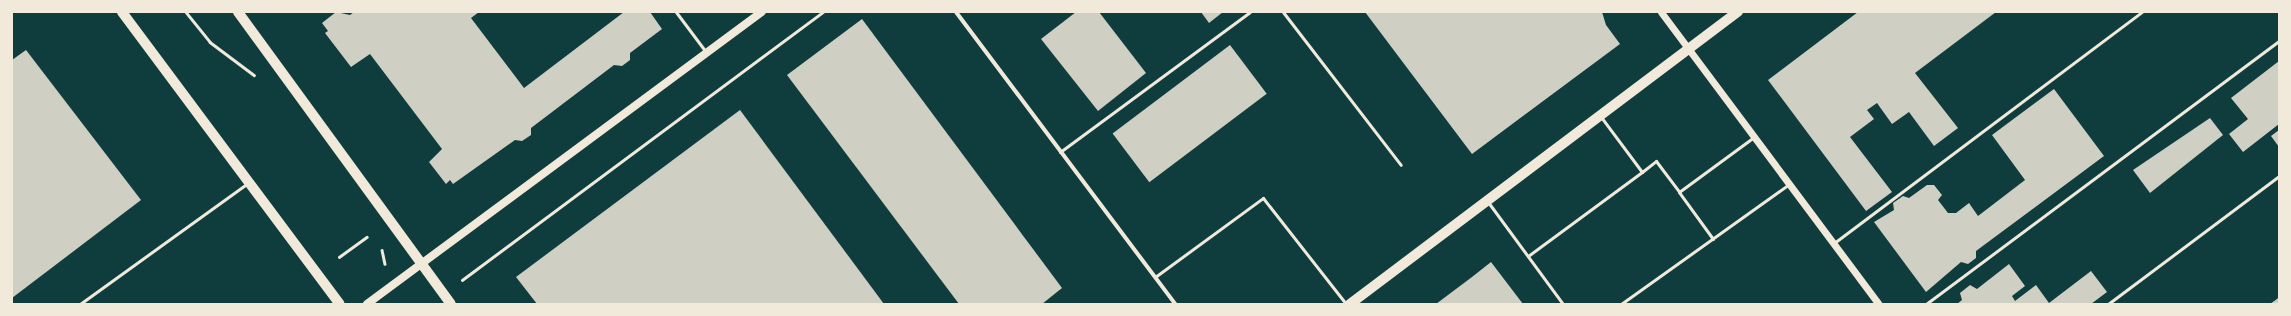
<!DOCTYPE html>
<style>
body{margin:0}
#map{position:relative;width:2291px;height:316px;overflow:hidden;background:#0f3d3e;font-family:"Fira Sans",sans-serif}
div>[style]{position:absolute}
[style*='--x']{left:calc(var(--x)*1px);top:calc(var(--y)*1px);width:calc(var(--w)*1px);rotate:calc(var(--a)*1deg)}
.building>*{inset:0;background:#cfcfc3;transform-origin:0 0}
.path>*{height:2.5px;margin:-1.25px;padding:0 1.25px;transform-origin:1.25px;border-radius:1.25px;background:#f1e9da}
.service>*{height:3px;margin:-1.5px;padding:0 1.5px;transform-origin:1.5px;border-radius:1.5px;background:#f1e9da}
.minor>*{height:4px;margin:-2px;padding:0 2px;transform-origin:2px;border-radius:2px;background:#f1e9da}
.tertiary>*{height:7px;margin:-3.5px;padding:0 3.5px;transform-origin:3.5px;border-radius:3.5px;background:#f1e9da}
.secondary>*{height:8px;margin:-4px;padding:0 4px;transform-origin:4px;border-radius:4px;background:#f1e9da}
.primary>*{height:10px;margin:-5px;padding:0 5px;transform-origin:5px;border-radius:5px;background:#f1e9da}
span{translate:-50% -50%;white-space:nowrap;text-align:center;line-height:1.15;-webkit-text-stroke:3px #f1e9da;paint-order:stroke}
.frame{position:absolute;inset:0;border:13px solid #f1e9da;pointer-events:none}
</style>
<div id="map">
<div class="building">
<i style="clip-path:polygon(336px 12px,350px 15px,354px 12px,479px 12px,471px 18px,524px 88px,624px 12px,650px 12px,662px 29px,630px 53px,630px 60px,622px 66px,614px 65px,531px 128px,531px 135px,522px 141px,515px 140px,453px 184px,450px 180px,446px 184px,429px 162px,442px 149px,370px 54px,351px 67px,325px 33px,328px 31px,322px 23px)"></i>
<i style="clip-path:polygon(1076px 12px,1099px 12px,1146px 73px,1098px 111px,1041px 39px)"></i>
<i style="clip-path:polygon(1201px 12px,1223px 12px,1209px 23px)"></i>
<i style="clip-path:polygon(1365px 12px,1602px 12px,1606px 25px,1620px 44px,1472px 154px)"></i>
<i style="clip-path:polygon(1858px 12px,1996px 12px,1915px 73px,1958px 128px,1934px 146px,1909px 112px,1892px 124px,1877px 103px,1867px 110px,1874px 119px,1850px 137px,1892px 192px,1866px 211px,1768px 80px)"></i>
<i style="clip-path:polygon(862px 19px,1062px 288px,1042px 304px,959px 304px,787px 75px)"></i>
<i style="left:1230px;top:45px;width:61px;height:147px;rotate:53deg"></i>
<i style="clip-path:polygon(26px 50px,141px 200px,12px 298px,12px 60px)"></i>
<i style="clip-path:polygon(2279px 61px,2279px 124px,2243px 152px,2229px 134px,2248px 119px,2231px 98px)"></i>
<i style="clip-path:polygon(2054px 89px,2104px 156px,1976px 251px,1976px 258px,1968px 264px,1961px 262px,1926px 292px,1874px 222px,1894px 210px,1893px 203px,1903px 196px,1909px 198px,1927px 185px,1934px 185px,1942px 195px,1938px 200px,1948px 213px,1956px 213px,1969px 203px,1978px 216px,2025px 180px,1992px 135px)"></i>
<i style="clip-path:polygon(740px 110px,884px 304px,537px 304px,516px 277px)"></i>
<i style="clip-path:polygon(2210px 118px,2223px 135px,2150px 193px,2133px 170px)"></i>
<i style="clip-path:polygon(2279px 130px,2279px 147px,2271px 136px)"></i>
<i style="clip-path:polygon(1491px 262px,1523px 304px,1436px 304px,1472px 277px)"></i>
<i style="clip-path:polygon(2009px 264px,2025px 286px,2012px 296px,2015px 301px,2036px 285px,2049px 303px,2091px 271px,2107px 292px,2091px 304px,1957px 304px,1962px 300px,1960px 293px,1970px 285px,1977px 289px)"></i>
<i style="clip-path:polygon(2279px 297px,2279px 304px,2270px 304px,2277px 299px)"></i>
</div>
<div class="path">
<i style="--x:186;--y:12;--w:38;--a:51"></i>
<i style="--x:210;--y:42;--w:55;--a:36.9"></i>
<i style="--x:382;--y:250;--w:14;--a:78"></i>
<i style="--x:339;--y:257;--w:34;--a:-36"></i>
<i style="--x:462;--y:280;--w:450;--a:-36.6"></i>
</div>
<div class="service">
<i style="--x:676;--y:12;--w:50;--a:53.1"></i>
<i style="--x:1283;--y:12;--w:193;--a:52.4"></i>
<i style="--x:1060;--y:152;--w:236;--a:-36.4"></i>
<i style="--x:1642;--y:172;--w:18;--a:-38"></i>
<i style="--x:1656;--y:161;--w:39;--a:53"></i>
<i style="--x:1488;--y:202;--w:127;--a:53.7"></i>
<i style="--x:1713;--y:239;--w:58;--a:-125.9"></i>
<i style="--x:1679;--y:192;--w:93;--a:-36.3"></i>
<i style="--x:1834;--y:243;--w:385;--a:-36.9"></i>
<i style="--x:1528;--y:256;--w:142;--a:-36.4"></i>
<i style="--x:1642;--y:172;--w:69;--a:-126.7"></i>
<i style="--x:1155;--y:277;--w:134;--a:-36.2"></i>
<i style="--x:1263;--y:198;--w:135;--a:51.9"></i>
<i style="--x:80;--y:304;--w:207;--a:-35.8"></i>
<i style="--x:1621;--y:304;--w:206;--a:-35.5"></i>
<i style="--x:1926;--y:304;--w:440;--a:-36.7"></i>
<i style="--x:2108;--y:304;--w:214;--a:-36.8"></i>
</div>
<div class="minor">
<i style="--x:956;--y:12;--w:365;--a:53.1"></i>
</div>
<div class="tertiary">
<i style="--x:1661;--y:12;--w:364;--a:53.3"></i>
</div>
<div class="secondary">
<i style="--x:367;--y:304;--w:491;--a:-36.5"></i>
</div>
<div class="primary">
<i style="--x:122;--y:12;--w:364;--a:53.3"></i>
<i style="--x:238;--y:12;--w:361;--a:53.9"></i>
<i style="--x:1350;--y:304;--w:486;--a:-37"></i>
</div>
<div class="frame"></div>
</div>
